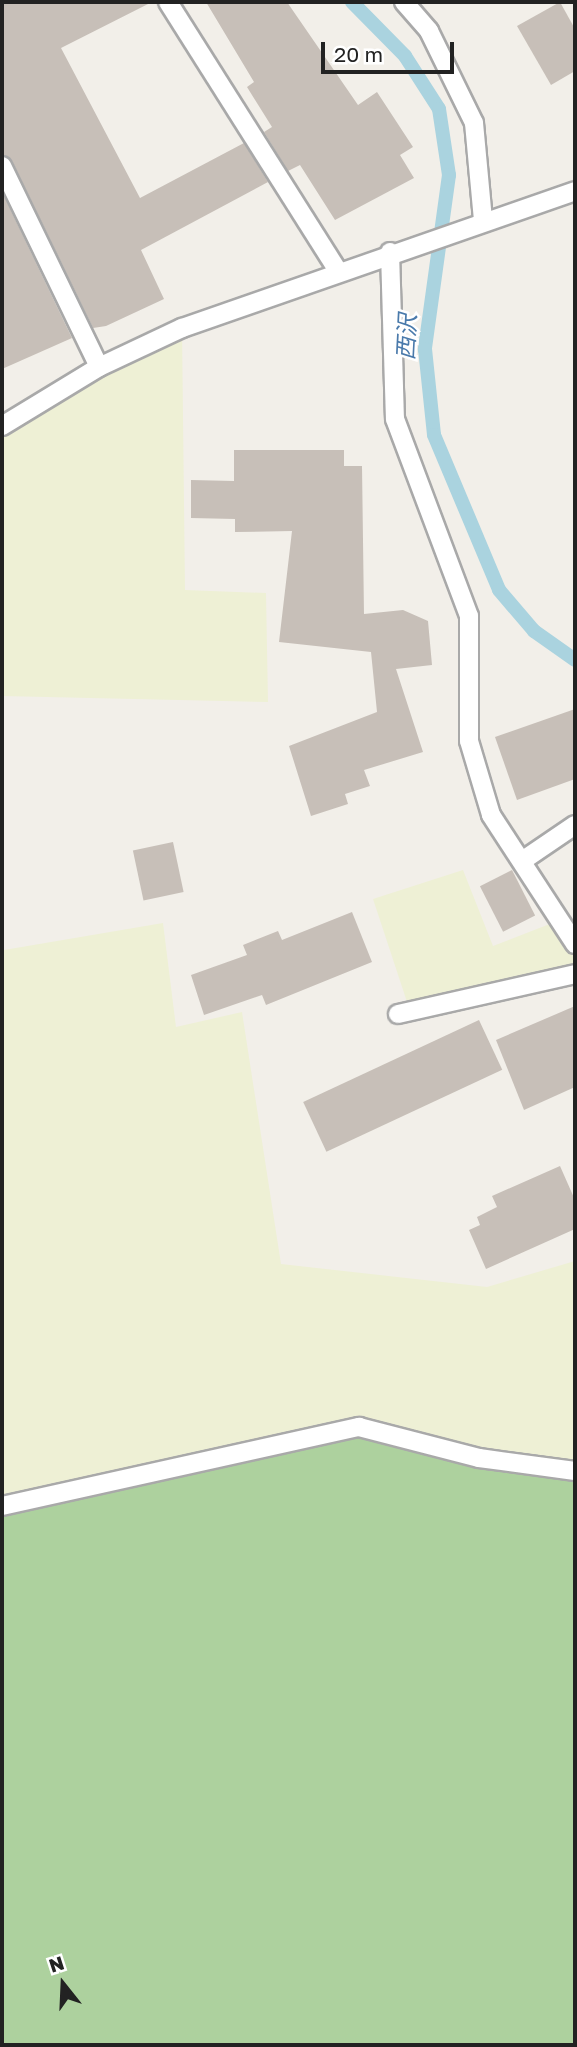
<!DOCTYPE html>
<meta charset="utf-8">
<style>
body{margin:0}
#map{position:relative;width:577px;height:2047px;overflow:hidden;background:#f2efe9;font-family:"Golos Text","Noto Sans JP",sans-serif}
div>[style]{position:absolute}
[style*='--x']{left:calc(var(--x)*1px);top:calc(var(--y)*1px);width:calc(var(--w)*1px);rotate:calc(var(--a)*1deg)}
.farmland>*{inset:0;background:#eef0d5}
.forest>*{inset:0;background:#add19e}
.stream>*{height:14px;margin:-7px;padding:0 7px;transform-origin:7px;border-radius:7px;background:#aad3df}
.building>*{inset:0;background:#c7bfb8;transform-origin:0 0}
.roads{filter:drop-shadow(2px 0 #a9a9a9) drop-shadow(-2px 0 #a9a9a9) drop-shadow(0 2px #a9a9a9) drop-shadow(0 -2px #a9a9a9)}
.service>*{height:18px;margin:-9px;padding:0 9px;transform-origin:9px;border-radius:9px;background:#fff}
span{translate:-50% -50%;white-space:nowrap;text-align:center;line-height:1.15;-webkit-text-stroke:5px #fff;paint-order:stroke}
.water-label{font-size:23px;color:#4a7aab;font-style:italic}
.frame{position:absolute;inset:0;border:4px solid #222;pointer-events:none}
.north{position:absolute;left:28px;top:1949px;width:70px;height:70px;-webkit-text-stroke:5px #fff;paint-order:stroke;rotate:342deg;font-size:19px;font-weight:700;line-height:28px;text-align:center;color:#222}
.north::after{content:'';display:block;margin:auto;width:24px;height:32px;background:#222;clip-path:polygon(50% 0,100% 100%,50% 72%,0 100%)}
.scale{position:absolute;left:321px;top:42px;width:133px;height:32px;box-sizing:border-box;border:4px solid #222;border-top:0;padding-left:9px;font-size:21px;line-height:24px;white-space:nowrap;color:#222;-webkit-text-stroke:5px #fff;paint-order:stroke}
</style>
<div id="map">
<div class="farmland">
<i style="clip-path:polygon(182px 328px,185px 590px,266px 593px,268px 702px,2px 696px,2px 426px)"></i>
<i style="clip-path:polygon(463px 870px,493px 946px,560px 920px,575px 943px,575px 974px,410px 1011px,373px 899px)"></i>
<i style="clip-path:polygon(2px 918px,4px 950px,163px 923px,176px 1027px,242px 1012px,281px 1264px,487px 1287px,575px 1261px,575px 1471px,2px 1506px)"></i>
</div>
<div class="forest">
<i style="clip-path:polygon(359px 1427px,575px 1471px,575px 2045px,2px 2045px,2px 1506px)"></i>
</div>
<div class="stream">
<i style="--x:352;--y:2;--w:76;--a:45.5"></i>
<i style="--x:405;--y:56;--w:63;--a:57.3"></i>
<i style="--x:439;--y:109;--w:67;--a:81.4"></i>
<i style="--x:449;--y:175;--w:176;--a:97.9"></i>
<i style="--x:425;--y:349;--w:86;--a:84"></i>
<i style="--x:434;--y:435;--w:168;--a:67.2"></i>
<i style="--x:499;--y:590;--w:54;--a:49.5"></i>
<i style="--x:534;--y:631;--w:50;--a:35.3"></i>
</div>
<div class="building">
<i style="clip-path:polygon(2px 2px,152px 2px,61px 48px,140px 198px,244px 143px,268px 182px,141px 250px,164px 299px,106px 326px,93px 328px,12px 161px,2px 155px)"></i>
<i style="clip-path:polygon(206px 2px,287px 2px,358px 105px,377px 92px,413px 147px,400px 155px,414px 178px,335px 220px,300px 165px,288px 171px,264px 132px,272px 127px,247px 87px,254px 82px)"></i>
<i style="clip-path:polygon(560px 2px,575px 29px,575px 71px,551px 85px,517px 26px)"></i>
<i style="clip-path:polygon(2px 192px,72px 338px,2px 369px)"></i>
<i style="clip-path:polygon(234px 450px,344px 450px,344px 466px,362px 466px,364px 614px,403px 610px,428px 621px,432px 665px,396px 669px,423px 752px,364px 770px,370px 786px,345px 794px,348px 804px,311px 816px,289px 746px,377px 712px,371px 652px,279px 642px,292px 531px,235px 532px,235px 519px,191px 518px,191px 480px,234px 481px)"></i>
<i style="clip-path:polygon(575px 709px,575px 779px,517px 800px,495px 737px)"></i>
<i style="left:173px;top:842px;width:51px;height:41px;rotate:78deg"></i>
<i style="left:512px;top:870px;width:51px;height:36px;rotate:63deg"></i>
<i style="clip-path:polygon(352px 912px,372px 962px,266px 1005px,262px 995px,204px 1015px,191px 975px,247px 955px,243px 945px,278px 931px,282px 940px)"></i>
<i style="clip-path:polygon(575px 1006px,575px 1087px,524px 1110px,496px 1040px)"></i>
<i style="left:479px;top:1020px;width:55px;height:194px;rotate:65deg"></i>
<i style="clip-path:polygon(560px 1166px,575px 1200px,575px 1229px,486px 1269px,469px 1230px,480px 1225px,477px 1217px,497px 1207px,492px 1196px)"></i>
</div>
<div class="roads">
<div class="service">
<i style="--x:168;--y:2;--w:316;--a:57.7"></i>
<i style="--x:404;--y:2;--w:38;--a:49"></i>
<i style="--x:429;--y:31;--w:102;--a:63.9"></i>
<i style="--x:474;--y:123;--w:97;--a:84.7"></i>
<i style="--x:2;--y:166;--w:223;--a:64.2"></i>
<i style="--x:390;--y:252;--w:167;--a:88.3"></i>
<i style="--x:395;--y:419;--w:210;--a:69.4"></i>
<i style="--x:469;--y:616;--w:125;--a:90"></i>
<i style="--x:469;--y:741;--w:77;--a:73.4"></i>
<i style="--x:491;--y:815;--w:154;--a:56.9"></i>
<i style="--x:2;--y:426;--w:114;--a:-31.3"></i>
<i style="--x:99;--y:367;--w:92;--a:-25.2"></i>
<i style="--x:182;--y:328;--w:416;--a:-19.2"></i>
<i style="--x:522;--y:861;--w:64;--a:-34.2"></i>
<i style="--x:398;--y:1014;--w:181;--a:-12.7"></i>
<i style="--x:2;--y:1506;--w:366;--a:-12.5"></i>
<i style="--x:359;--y:1427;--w:124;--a:14.5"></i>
<i style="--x:479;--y:1458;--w:97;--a:7.7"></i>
</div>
</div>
<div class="water-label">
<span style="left:406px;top:337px;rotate:-87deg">西沢</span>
</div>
<div class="frame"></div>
<div class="north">N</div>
<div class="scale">20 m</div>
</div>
